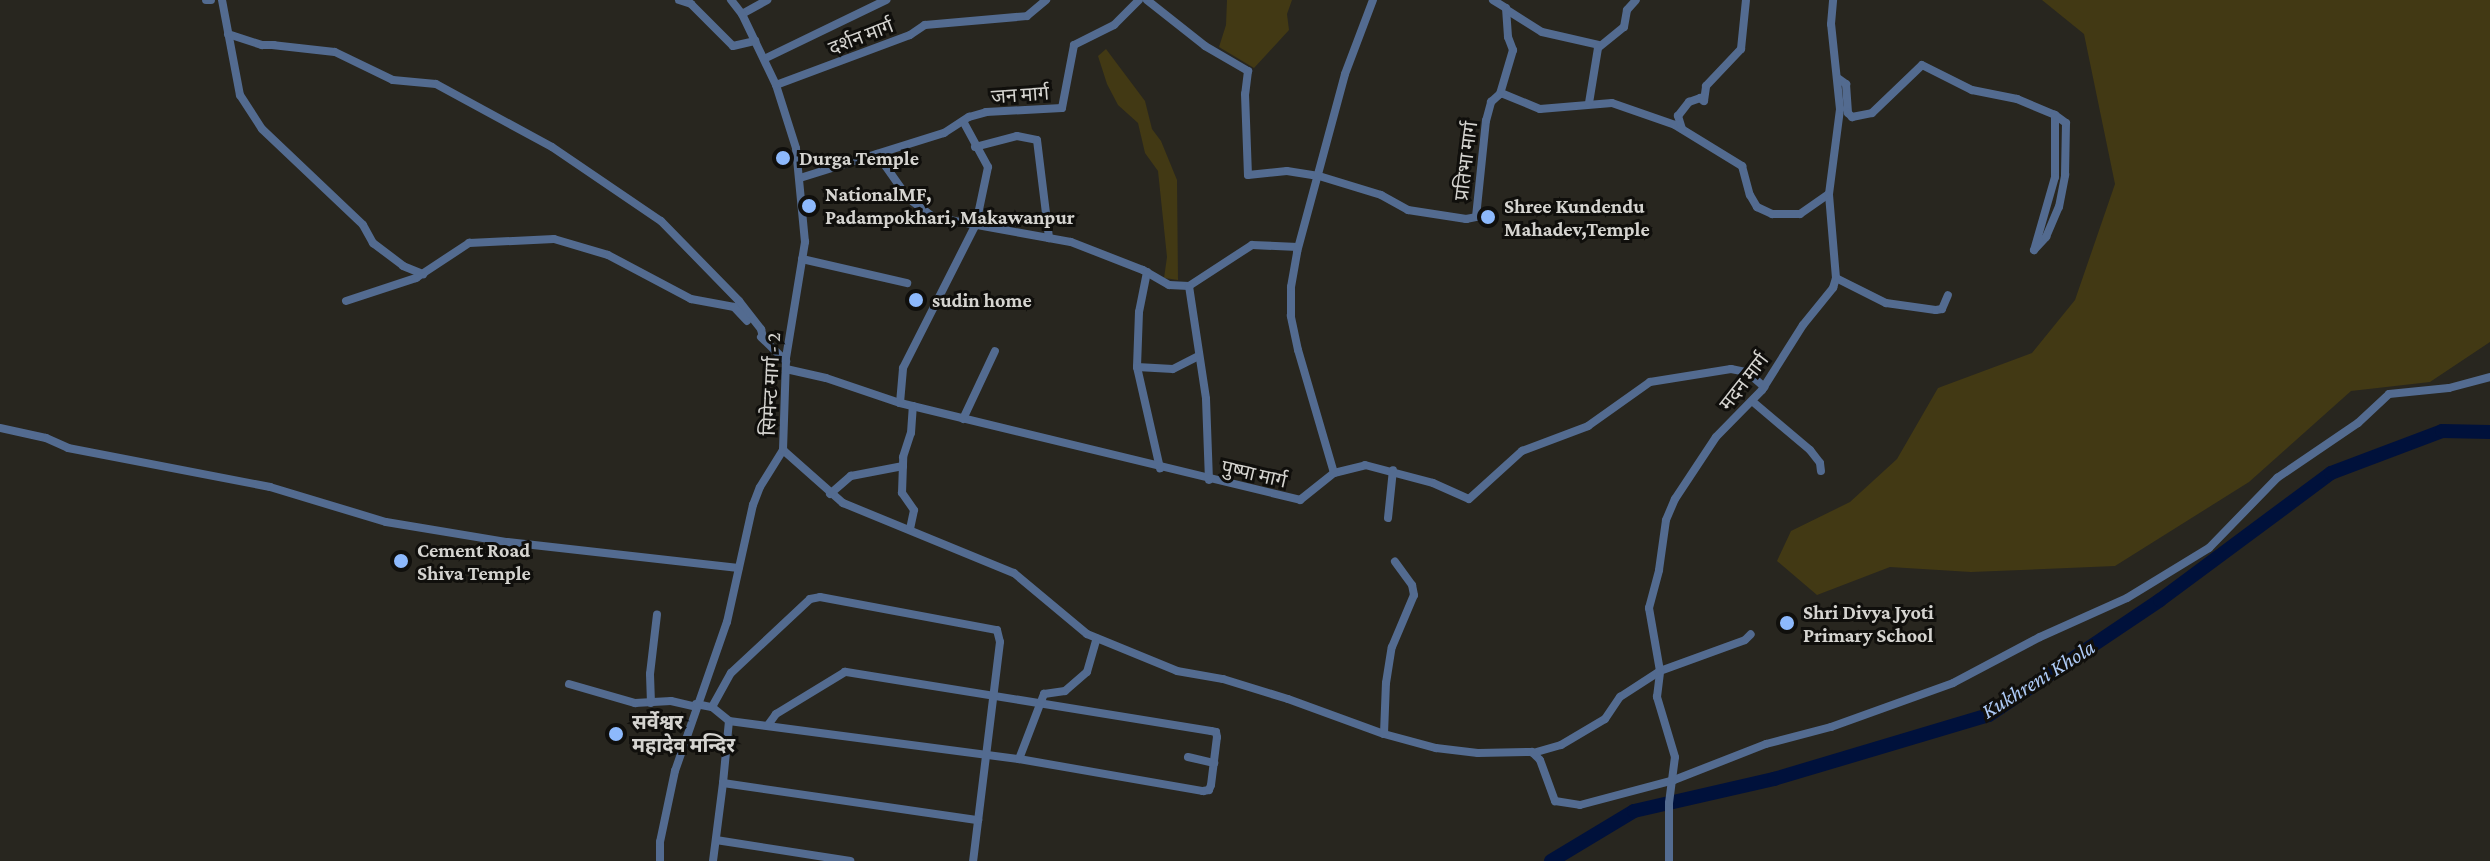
<!DOCTYPE html>
<meta charset="utf-8">
<style>
body{margin:0}
#map{position:relative;width:2490px;height:861px;overflow:hidden;background:#28261f;font-family:"Crimson Pro","Noto Sans Devanagari",serif}
div>[style]{position:absolute}
[style*='--x']{left:calc(var(--x)*1px);top:calc(var(--y)*1px);width:calc(var(--w)*1px);rotate:calc(var(--a)*1deg)}
.green>*{inset:0;background:#423914}
.river>*{height:14px;margin:-7px;padding:0 7px;transform-origin:7px;border-radius:7px;background:#00113b}
.minor>*{height:8px;margin:-4px;padding:0 4px;transform-origin:4px;border-radius:4px;background:#536b90}
.dots>*{width:22px;height:22px;translate:-50% -50%;box-sizing:border-box;border:4px solid #100f0c;border-radius:50%}
span{translate:-50% -50%;white-space:nowrap;text-align:center;line-height:1.15;-webkit-text-stroke:6px #100f0c;paint-order:stroke}
.street-label{font-size:20px;color:#d5d4d0}
.poi-label{font-size:20px;color:#d5d4d0;font-weight:700}
.left{translate:0 -50%;text-align:left}
.water-label{font-size:22px;color:#aecbf7;font-style:italic}
</style>
<div id="map">
<div class="green">
<i style="clip-path:polygon(1227px 0,1292px 0,1287px 14px,1289px 30px,1254px 68px,1219px 47px,1226px 25px)"></i>
<i style="clip-path:polygon(2042px 0,2490px 0,2490px 342px,2430px 382px,2351px 391px,2249px 482px,2115px 566px,1971px 572px,1890px 567px,1817px 595px,1777px 561px,1791px 531px,1850px 502px,1897px 459px,1938px 388px,2032px 353px,2075px 300px,2115px 184px,2084px 34px)"></i>
<i style="clip-path:polygon(1106px 49px,1145px 101px,1152px 129px,1161px 141px,1177px 180px,1178px 280px,1164px 278px,1167px 257px,1158px 171px,1145px 153px,1138px 123px,1118px 105px,1107px 84px,1098px 56px)"></i>
</div>
<div class="river">
<i style="--x:1551;--y:861;--w:97;--a:-31.1"></i>
<i style="--x:1634;--y:811;--w:144;--a:-12.9"></i>
<i style="--x:1774;--y:779;--w:224;--a:-16.6"></i>
<i style="--x:1989;--y:715;--w:206;--a:-33.9"></i>
<i style="--x:2160;--y:600;--w:213;--a:-36.6"></i>
<i style="--x:2331;--y:473;--w:119;--a:-20.7"></i>
<i style="--x:2442;--y:431;--w:48;--a:1.2"></i>
</div>
<div class="minor">
<i style="--x:206;--y:0;--w:5;--a:0"></i>
<i style="--x:222;--y:0;--w:97;--a:79.3"></i>
<i style="--x:240;--y:95;--w:40;--a:57.1"></i>
<i style="--x:262;--y:129;--w:139;--a:43.5"></i>
<i style="--x:363;--y:225;--w:21;--a:61"></i>
<i style="--x:373;--y:243;--w:38;--a:37"></i>
<i style="--x:403;--y:266;--w:22;--a:22"></i>
<i style="--x:679;--y:0;--w:13;--a:18"></i>
<i style="--x:691;--y:4;--w:59;--a:45"></i>
<i style="--x:733;--y:46;--w:23;--a:-13"></i>
<i style="--x:1147;--y:0;--w:74;--a:38.4"></i>
<i style="--x:1205;--y:46;--w:50;--a:30.2"></i>
<i style="--x:1248;--y:71;--w:23;--a:97"></i>
<i style="--x:1245;--y:94;--w:81;--a:87.9"></i>
<i style="--x:1248;--y:175;--w:39;--a:-6"></i>
<i style="--x:1287;--y:171;--w:32;--a:9"></i>
<i style="--x:1319;--y:176;--w:65;--a:17"></i>
<i style="--x:1381;--y:195;--w:31;--a:29"></i>
<i style="--x:1408;--y:210;--w:59;--a:8.8"></i>
<i style="--x:1466;--y:219;--w:10;--a:-11"></i>
<i style="--x:1476;--y:217;--w:97;--a:-84.1"></i>
<i style="--x:1486;--y:121;--w:20;--a:-75"></i>
<i style="--x:1491;--y:102;--w:13;--a:-42"></i>
<i style="--x:1501;--y:93;--w:42;--a:22.3"></i>
<i style="--x:1540;--y:109;--w:72;--a:-4.8"></i>
<i style="--x:1612;--y:103;--w:67;--a:19.2"></i>
<i style="--x:1675;--y:125;--w:79;--a:31.5"></i>
<i style="--x:1742;--y:166;--w:30;--a:75"></i>
<i style="--x:1750;--y:195;--w:14;--a:60"></i>
<i style="--x:1757;--y:207;--w:17;--a:25"></i>
<i style="--x:1772;--y:214;--w:28;--a:0"></i>
<i style="--x:1800;--y:214;--w:35;--a:-35"></i>
<i style="--x:1493;--y:0;--w:15;--a:32"></i>
<i style="--x:1506;--y:8;--w:29;--a:86"></i>
<i style="--x:1508;--y:37;--w:14;--a:69"></i>
<i style="--x:1513;--y:50;--w:46;--a:106.5"></i>
<i style="--x:1507;--y:10;--w:41;--a:32.2"></i>
<i style="--x:1542;--y:32;--w:58;--a:12.8"></i>
<i style="--x:742;--y:14;--w:29;--a:-29"></i>
<i style="--x:228;--y:34;--w:36;--a:18"></i>
<i style="--x:262;--y:45;--w:12;--a:0"></i>
<i style="--x:272;--y:45;--w:63;--a:6.3"></i>
<i style="--x:335;--y:52;--w:64;--a:25.8"></i>
<i style="--x:393;--y:80;--w:43;--a:5.3"></i>
<i style="--x:436;--y:84;--w:132;--a:28.5"></i>
<i style="--x:552;--y:147;--w:132;--a:34.2"></i>
<i style="--x:661;--y:221;--w:112;--a:45.7"></i>
<i style="--x:739;--y:301;--w:36;--a:52"></i>
<i style="--x:761;--y:329;--w:9;--a:77"></i>
<i style="--x:764;--y:59;--w:136;--a:-25.8"></i>
<i style="--x:1839;--y:79;--w:9;--a:36"></i>
<i style="--x:1846;--y:84;--w:29;--a:86"></i>
<i style="--x:1848;--y:113;--w:6;--a:45"></i>
<i style="--x:1852;--y:117;--w:20;--a:-11"></i>
<i style="--x:1872;--y:113;--w:69;--a:-43.8"></i>
<i style="--x:1922;--y:65;--w:56;--a:26.6"></i>
<i style="--x:1972;--y:90;--w:46;--a:11.3"></i>
<i style="--x:2017;--y:99;--w:41;--a:22.8"></i>
<i style="--x:2055;--y:115;--w:62;--a:90"></i>
<i style="--x:2055;--y:177;--w:76;--a:106"></i>
<i style="--x:776;--y:85;--w:143;--a:-20.5"></i>
<i style="--x:910;--y:35;--w:18;--a:-34"></i>
<i style="--x:925;--y:25;--w:102;--a:-5"></i>
<i style="--x:1027;--y:16;--w:25;--a:-40"></i>
<i style="--x:1589;--y:103;--w:56;--a:-80.7"></i>
<i style="--x:1598;--y:48;--w:33;--a:-39"></i>
<i style="--x:1624;--y:27;--w:17;--a:-80"></i>
<i style="--x:1627;--y:10;--w:13;--a:-48"></i>
<i style="--x:1682;--y:129;--w:14;--a:-107"></i>
<i style="--x:1678;--y:116;--w:18;--a:-52"></i>
<i style="--x:1689;--y:102;--w:12;--a:-20"></i>
<i style="--x:1700;--y:98;--w:5;--a:37"></i>
<i style="--x:1704;--y:101;--w:15;--a:-82"></i>
<i style="--x:1706;--y:86;--w:51;--a:-46.6"></i>
<i style="--x:1741;--y:49;--w:49;--a:-84.2"></i>
<i style="--x:975;--y:147;--w:43;--a:-14.7"></i>
<i style="--x:1017;--y:136;--w:20;--a:11"></i>
<i style="--x:1037;--y:140;--w:99;--a:83"></i>
<i style="--x:877;--y:154;--w:54;--a:54.8"></i>
<i style="--x:908;--y:198;--w:31;--a:37"></i>
<i style="--x:933;--y:217;--w:140;--a:10.3"></i>
<i style="--x:1071;--y:242;--w:77;--a:21.3"></i>
<i style="--x:1143;--y:270;--w:30;--a:30"></i>
<i style="--x:1169;--y:285;--w:20;--a:3"></i>
<i style="--x:1189;--y:286;--w:75;--a:-33.1"></i>
<i style="--x:1252;--y:245;--w:46;--a:2.5"></i>
<i style="--x:800;--y:178;--w:151;--a:-17.4"></i>
<i style="--x:944;--y:133;--w:30;--a:-33"></i>
<i style="--x:969;--y:117;--w:18;--a:-16"></i>
<i style="--x:986;--y:112;--w:76;--a:-3"></i>
<i style="--x:1062;--y:108;--w:64;--a:-79.2"></i>
<i style="--x:1074;--y:45;--w:45;--a:-26.6"></i>
<i style="--x:1114;--y:25;--w:35;--a:-45"></i>
<i style="--x:2034;--y:250;--w:18;--a:-47"></i>
<i style="--x:2046;--y:237;--w:33;--a:-67"></i>
<i style="--x:2059;--y:207;--w:33;--a:-79"></i>
<i style="--x:2065;--y:175;--w:52;--a:-88.9"></i>
<i style="--x:2066;--y:123;--w:14;--a:-144"></i>
<i style="--x:802;--y:259;--w:108;--a:12.9"></i>
<i style="--x:1147;--y:272;--w:41;--a:101.3"></i>
<i style="--x:1139;--y:312;--w:55;--a:92.1"></i>
<i style="--x:1137;--y:367;--w:104;--a:77.2"></i>
<i style="--x:1836;--y:278;--w:56;--a:26.6"></i>
<i style="--x:1886;--y:303;--w:50;--a:8"></i>
<i style="--x:1936;--y:310;--w:6;--a:-9"></i>
<i style="--x:1942;--y:309;--w:15;--a:-67"></i>
<i style="--x:1189;--y:286;--w:114;--a:81.4"></i>
<i style="--x:1206;--y:399;--w:81;--a:87.9"></i>
<i style="--x:346;--y:301;--w:74;--a:-18.2"></i>
<i style="--x:416;--y:278;--w:64;--a:-33.4"></i>
<i style="--x:469;--y:243;--w:85;--a:-2.7"></i>
<i style="--x:554;--y:239;--w:56;--a:16.5"></i>
<i style="--x:608;--y:255;--w:94;--a:27.9"></i>
<i style="--x:691;--y:299;--w:44;--a:10.5"></i>
<i style="--x:734;--y:307;--w:19;--a:47"></i>
<i style="--x:761;--y:337;--w:35;--a:44"></i>
<i style="--x:1137;--y:367;--w:36;--a:3"></i>
<i style="--x:1173;--y:369;--w:29;--a:-27"></i>
<i style="--x:786;--y:369;--w:41;--a:12.7"></i>
<i style="--x:826;--y:378;--w:78;--a:18.7"></i>
<i style="--x:900;--y:403;--w:412;--a:13.6"></i>
<i style="--x:1300;--y:500;--w:43;--a:-38.5"></i>
<i style="--x:1334;--y:473;--w:32;--a:-14"></i>
<i style="--x:1365;--y:465;--w:70;--a:14.8"></i>
<i style="--x:1433;--y:483;--w:39;--a:24"></i>
<i style="--x:1469;--y:499;--w:72;--a:-42.2"></i>
<i style="--x:1522;--y:451;--w:71;--a:-20.7"></i>
<i style="--x:1588;--y:426;--w:76;--a:-35.4"></i>
<i style="--x:1650;--y:382;--w:82;--a:-9.1"></i>
<i style="--x:1731;--y:369;--w:16;--a:11"></i>
<i style="--x:1747;--y:372;--w:23;--a:41"></i>
<i style="--x:1752;--y:401;--w:76;--a:40.2"></i>
<i style="--x:1810;--y:450;--w:16;--a:52"></i>
<i style="--x:1820;--y:463;--w:8;--a:83"></i>
<i style="--x:900;--y:403;--w:35;--a:-85"></i>
<i style="--x:903;--y:368;--w:161;--a:-63.1"></i>
<i style="--x:976;--y:224;--w:58;--a:-78.1"></i>
<i style="--x:988;--y:167;--w:52;--a:-118.5"></i>
<i style="--x:963;--y:419;--w:75;--a:-64.8"></i>
<i style="--x:0;--y:428;--w:47;--a:12.3"></i>
<i style="--x:46;--y:438;--w:24;--a:24"></i>
<i style="--x:68;--y:448;--w:206;--a:10.9"></i>
<i style="--x:270;--y:487;--w:121;--a:16.8"></i>
<i style="--x:386;--y:522;--w:123;--a:9.4"></i>
<i style="--x:507;--y:542;--w:233;--a:6.4"></i>
<i style="--x:783;--y:450;--w:80;--a:41.5"></i>
<i style="--x:843;--y:503;--w:185;--a:22.3"></i>
<i style="--x:1014;--y:573;--w:95;--a:39.9"></i>
<i style="--x:1087;--y:634;--w:97;--a:22.3"></i>
<i style="--x:1177;--y:671;--w:47;--a:9.9"></i>
<i style="--x:1223;--y:679;--w:68;--a:17.1"></i>
<i style="--x:1288;--y:699;--w:102;--a:20"></i>
<i style="--x:1384;--y:734;--w:54;--a:15.1"></i>
<i style="--x:1436;--y:748;--w:42;--a:6.8"></i>
<i style="--x:1478;--y:753;--w:54;--a:-1.1"></i>
<i style="--x:1532;--y:752;--w:11;--a:45"></i>
<i style="--x:1540;--y:760;--w:44;--a:69.9"></i>
<i style="--x:1555;--y:801;--w:25;--a:9"></i>
<i style="--x:1580;--y:805;--w:97;--a:-14.9"></i>
<i style="--x:1674;--y:780;--w:99;--a:-21.4"></i>
<i style="--x:1766;--y:744;--w:67;--a:-14.7"></i>
<i style="--x:1831;--y:727;--w:130;--a:-19.8"></i>
<i style="--x:1953;--y:683;--w:98;--a:-27.9"></i>
<i style="--x:2040;--y:637;--w:95;--a:-24.1"></i>
<i style="--x:2127;--y:598;--w:96;--a:-31.4"></i>
<i style="--x:2209;--y:548;--w:98;--a:-45.8"></i>
<i style="--x:2277;--y:478;--w:98;--a:-34.2"></i>
<i style="--x:2358;--y:423;--w:42;--a:-43.1"></i>
<i style="--x:2389;--y:394;--w:60;--a:-5.7"></i>
<i style="--x:2449;--y:388;--w:42;--a:-15"></i>
<i style="--x:1334;--y:473;--w:128;--a:-106.3"></i>
<i style="--x:1298;--y:350;--w:35;--a:-102"></i>
<i style="--x:1291;--y:316;--w:29;--a:-90"></i>
<i style="--x:1291;--y:287;--w:36;--a:-80"></i>
<i style="--x:1297;--y:252;--w:184;--a:-74.9"></i>
<i style="--x:1345;--y:74;--w:79;--a:-69.3"></i>
<i style="--x:830;--y:494;--w:28;--a:-41"></i>
<i style="--x:851;--y:476;--w:53;--a:-10.9"></i>
<i style="--x:1388;--y:518;--w:48;--a:-84.1"></i>
<i style="--x:910;--y:529;--w:19;--a:-78"></i>
<i style="--x:914;--y:510;--w:21;--a:-125"></i>
<i style="--x:902;--y:493;--w:36;--a:-88"></i>
<i style="--x:903;--y:457;--w:25;--a:-72"></i>
<i style="--x:911;--y:433;--w:27;--a:-86"></i>
<i style="--x:569;--y:684;--w:69;--a:16.1"></i>
<i style="--x:635;--y:703;--w:36;--a:-3"></i>
<i style="--x:671;--y:701;--w:26;--a:13"></i>
<i style="--x:651;--y:703;--w:29;--a:-92"></i>
<i style="--x:650;--y:674;--w:60;--a:-83.3"></i>
<i style="--x:696;--y:704;--w:16;--a:11"></i>
<i style="--x:712;--y:707;--w:22;--a:39"></i>
<i style="--x:729;--y:721;--w:292;--a:7.5"></i>
<i style="--x:1019;--y:759;--w:187;--a:9.9"></i>
<i style="--x:1203;--y:791;--w:6;--a:-9"></i>
<i style="--x:1209;--y:790;--w:5;--a:-68"></i>
<i style="--x:1211;--y:785;--w:48;--a:-82.9"></i>
<i style="--x:1217;--y:737;--w:5;--a:-101"></i>
<i style="--x:1216;--y:732;--w:5;--a:-169"></i>
<i style="--x:1211;--y:731;--w:371;--a:-170.8"></i>
<i style="--x:845;--y:672;--w:81;--a:148.7"></i>
<i style="--x:776;--y:714;--w:14;--a:126"></i>
<i style="--x:712;--y:707;--w:39;--a:-61"></i>
<i style="--x:731;--y:673;--w:108;--a:-43.1"></i>
<i style="--x:810;--y:599;--w:10;--a:-11"></i>
<i style="--x:820;--y:597;--w:180;--a:10.6"></i>
<i style="--x:997;--y:630;--w:12;--a:76"></i>
<i style="--x:1000;--y:642;--w:221;--a:97"></i>
<i style="--x:1384;--y:734;--w:51;--a:-87.8"></i>
<i style="--x:1386;--y:683;--w:36;--a:-81"></i>
<i style="--x:1392;--y:647;--w:56;--a:-67.1"></i>
<i style="--x:1414;--y:595;--w:10;--a:-101"></i>
<i style="--x:1412;--y:585;--w:29;--a:-126"></i>
<i style="--x:1533;--y:753;--w:29;--a:-16"></i>
<i style="--x:1561;--y:745;--w:51;--a:-30.6"></i>
<i style="--x:1605;--y:719;--w:27;--a:-56"></i>
<i style="--x:1620;--y:697;--w:48;--a:-33"></i>
<i style="--x:1660;--y:671;--w:90;--a:-20"></i>
<i style="--x:1745;--y:640;--w:8;--a:-45"></i>
<i style="--x:1188;--y:757;--w:27;--a:13"></i>
<i style="--x:1019;--y:759;--w:70;--a:-69"></i>
<i style="--x:1044;--y:694;--w:21;--a:-8"></i>
<i style="--x:1065;--y:691;--w:29;--a:-41"></i>
<i style="--x:1087;--y:672;--w:35;--a:-74"></i>
<i style="--x:723;--y:783;--w:62;--a:-84.5"></i>
<i style="--x:716;--y:840;--w:136;--a:8.9"></i>
<i style="--x:660;--y:861;--w:19;--a:-90"></i>
<i style="--x:660;--y:842;--w:73;--a:-78.1"></i>
<i style="--x:675;--y:771;--w:158;--a:-70.8"></i>
<i style="--x:727;--y:622;--w:120;--a:-77.5"></i>
<i style="--x:753;--y:505;--w:19;--a:-69"></i>
<i style="--x:760;--y:487;--w:44;--a:-58.1"></i>
<i style="--x:783;--y:450;--w:92;--a:-88.1"></i>
<i style="--x:786;--y:358;--w:118;--a:-80.7"></i>
<i style="--x:805;--y:242;--w:94;--a:-95.5"></i>
<i style="--x:796;--y:148;--w:66;--a:-107.6"></i>
<i style="--x:776;--y:85;--w:79;--a:-115.6"></i>
<i style="--x:742;--y:14;--w:18;--a:-128"></i>
<i style="--x:713;--y:861;--w:79;--a:-82.7"></i>
<i style="--x:723;--y:783;--w:258;--a:8.3"></i>
<i style="--x:1669;--y:861;--w:58;--a:-90"></i>
<i style="--x:1669;--y:803;--w:46;--a:-82.6"></i>
<i style="--x:1675;--y:757;--w:63;--a:-106.7"></i>
<i style="--x:1657;--y:697;--w:26;--a:-83"></i>
<i style="--x:1660;--y:671;--w:64;--a:-99.9"></i>
<i style="--x:1649;--y:608;--w:39;--a:-75"></i>
<i style="--x:1659;--y:570;--w:50;--a:-82"></i>
<i style="--x:1666;--y:520;--w:23;--a:-67"></i>
<i style="--x:1675;--y:499;--w:74;--a:-56.5"></i>
<i style="--x:1716;--y:437;--w:66;--a:-45.6"></i>
<i style="--x:1762;--y:390;--w:77;--a:-57.8"></i>
<i style="--x:1803;--y:325;--w:48;--a:-51"></i>
<i style="--x:1833;--y:288;--w:10;--a:-73"></i>
<i style="--x:1836;--y:278;--w:84;--a:-94.8"></i>
<i style="--x:1829;--y:194;--w:86;--a:-82.6"></i>
<i style="--x:1840;--y:109;--w:85;--a:-96"></i>
<i style="--x:1831;--y:24;--w:24;--a:-85"></i>
</div>
<div class="dots">
<i style="left:783px;top:158px;background:#8db9fc"></i>
<i style="left:809px;top:206px;background:#8db9fc"></i>
<i style="left:1488px;top:217px;background:#8db9fc"></i>
<i style="left:916px;top:300px;background:#8db9fc"></i>
<i style="left:401px;top:561px;background:#8db9fc"></i>
<i style="left:1787px;top:623px;background:#8db9fc"></i>
<i style="left:616px;top:734px;background:#8db9fc"></i>
</div>
<div class="street-label">
<span style="left:861px;top:37px;rotate:-21deg">दर्शन मार्ग</span>
<span style="left:1020px;top:95px;rotate:-4deg">जन मार्ग</span>
<span style="left:1466px;top:161px;rotate:-83deg">प्रतिभा मार्ग</span>
<span style="left:1744px;top:382px;rotate:-52deg">मदन मार्ग</span>
<span style="left:771px;top:384px;rotate:-87deg">सिमेन्ट मार्ग - 2</span>
<span style="left:1254px;top:474px;rotate:13deg">पुष्पा मार्ग</span>
</div>
<div class="poi-label">
<span class="left" style="left:799px;top:158px">Durga Temple</span>
<span class="left" style="left:825px;top:206px">NationalMF,<br>Padampokhari, Makawanpur</span>
<span class="left" style="left:1504px;top:218px">Shree Kundendu<br>Mahadev,Temple</span>
<span class="left" style="left:932px;top:300px">sudin home</span>
<span class="left" style="left:417px;top:562px">Cement Road<br>Shiva Temple</span>
<span class="left" style="left:1803px;top:624px">Shri Divya Jyoti<br>Primary School</span>
<span class="left" style="left:632px;top:734px">सर्वेश्वर<br>महादेव मन्दिर</span>
</div>
<div class="water-label">
<span style="left:2038px;top:679px;rotate:-32deg">Kukhreni Khola</span>
</div>
</div>
